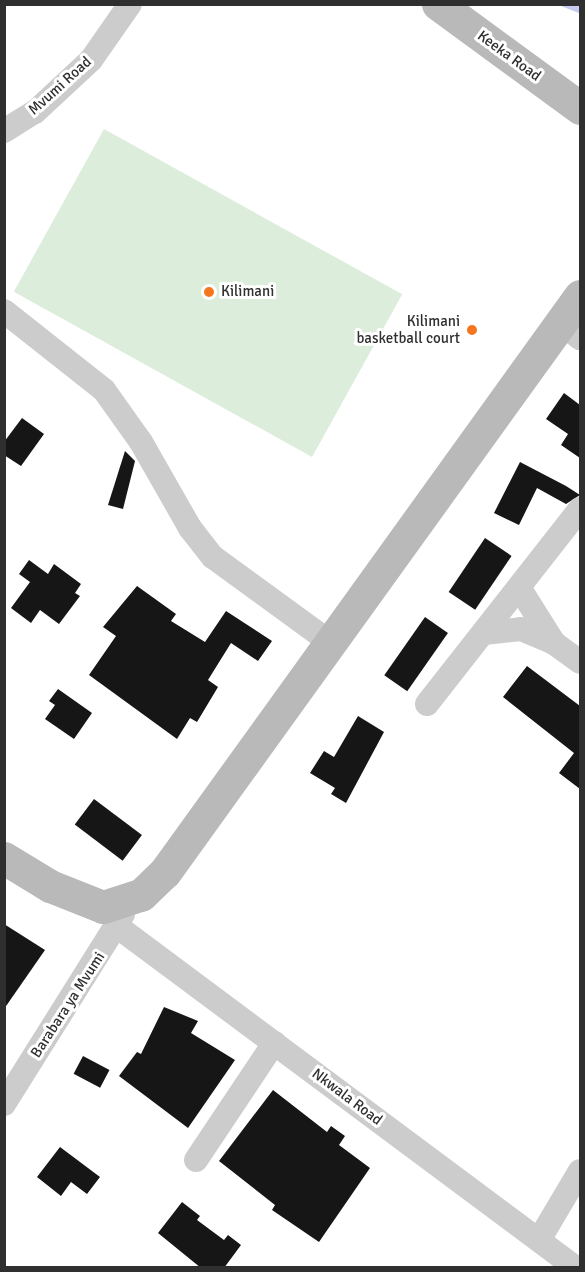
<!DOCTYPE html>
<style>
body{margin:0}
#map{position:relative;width:585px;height:1272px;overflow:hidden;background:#fff;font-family:Signika,sans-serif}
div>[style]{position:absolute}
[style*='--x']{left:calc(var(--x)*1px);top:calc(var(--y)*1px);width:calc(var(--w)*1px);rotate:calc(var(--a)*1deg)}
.green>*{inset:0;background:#dceddb;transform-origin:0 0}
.stream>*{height:6px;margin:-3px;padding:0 3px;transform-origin:3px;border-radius:3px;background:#c5cbef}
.building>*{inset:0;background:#161616;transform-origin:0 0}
.street>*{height:24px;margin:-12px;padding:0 12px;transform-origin:12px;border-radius:12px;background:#ccc}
.secondary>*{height:33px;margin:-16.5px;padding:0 16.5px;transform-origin:16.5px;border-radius:16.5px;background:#b9b9b9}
.dots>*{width:16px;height:16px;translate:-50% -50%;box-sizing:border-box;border:3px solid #fff;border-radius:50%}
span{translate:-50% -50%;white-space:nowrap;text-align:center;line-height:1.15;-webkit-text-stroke:6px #fff;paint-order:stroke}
.street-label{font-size:15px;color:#2f2f2f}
.poi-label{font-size:15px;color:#2f2f2f}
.left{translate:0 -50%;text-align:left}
.right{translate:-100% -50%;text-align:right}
.frame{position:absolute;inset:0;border:6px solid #2f2f2f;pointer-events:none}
</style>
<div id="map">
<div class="green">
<i style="left:104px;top:129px;width:341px;height:186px;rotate:29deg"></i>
</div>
<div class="stream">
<i style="--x:564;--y:4;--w:17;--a:21"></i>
</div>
<div class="building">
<i style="clip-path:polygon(564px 393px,580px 405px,580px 458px,561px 445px,568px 434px,546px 419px)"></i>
<i style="clip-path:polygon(22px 418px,44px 434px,21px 466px,4px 455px,4px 442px)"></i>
<i style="clip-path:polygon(125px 451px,135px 461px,123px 509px,108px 505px)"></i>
<i style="clip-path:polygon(520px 462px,566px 486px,580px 495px,566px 504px,537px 488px,519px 525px,494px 513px)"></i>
<i style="left:485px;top:538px;width:32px;height:65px;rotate:34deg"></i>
<i style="clip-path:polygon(29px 560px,48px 574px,54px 564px,81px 584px,75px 593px,80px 596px,59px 624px,40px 610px,31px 623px,11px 608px,30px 582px,19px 574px)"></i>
<i style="clip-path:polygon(137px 586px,176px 614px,171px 621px,205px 642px,226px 611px,272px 641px,258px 661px,231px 643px,208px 680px,218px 687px,197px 722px,190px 718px,177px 739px,89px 675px,116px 636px,103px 627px)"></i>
<i style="left:425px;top:617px;width:28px;height:71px;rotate:35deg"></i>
<i style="clip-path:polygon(527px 666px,580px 706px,580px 789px,559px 773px,574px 753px,503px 697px)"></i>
<i style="clip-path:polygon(58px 689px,92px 713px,74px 739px,45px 719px,55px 705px,49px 701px)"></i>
<i style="clip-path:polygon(358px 716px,384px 732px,346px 803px,331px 794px,335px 788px,310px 773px,324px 751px,334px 757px)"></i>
<i style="left:94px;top:799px;width:60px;height:32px;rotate:37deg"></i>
<i style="clip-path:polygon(4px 924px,45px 950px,4px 1009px)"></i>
<i style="clip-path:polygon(164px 1007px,198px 1021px,191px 1033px,235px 1060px,188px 1128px,119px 1076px,137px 1052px,141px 1054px)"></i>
<i style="left:83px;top:1056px;width:30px;height:20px;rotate:28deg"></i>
<i style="clip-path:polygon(273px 1090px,327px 1132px,331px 1126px,345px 1136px,339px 1145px,370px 1168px,319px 1242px,272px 1210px,275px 1205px,219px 1161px)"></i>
<i style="clip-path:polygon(60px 1147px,100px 1177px,87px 1194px,71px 1182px,61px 1196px,37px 1177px)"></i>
<i style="clip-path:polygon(182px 1202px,200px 1216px,197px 1220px,224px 1240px,228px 1235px,241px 1245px,224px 1268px,201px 1268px,158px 1233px)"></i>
</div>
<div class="street">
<i style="--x:4;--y:131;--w:36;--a:-32"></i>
<i style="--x:35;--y:112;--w:76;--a:-42.9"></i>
<i style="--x:91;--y:60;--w:68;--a:-55.1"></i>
<i style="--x:4;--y:311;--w:127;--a:38.3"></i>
<i style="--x:104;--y:390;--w:64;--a:54.6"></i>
<i style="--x:141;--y:442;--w:99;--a:60.3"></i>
<i style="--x:190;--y:528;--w:37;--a:52"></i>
<i style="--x:213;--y:557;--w:146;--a:36.1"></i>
<i style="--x:560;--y:322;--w:26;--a:39"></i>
<i style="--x:520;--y:589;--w:64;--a:57.8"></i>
<i style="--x:554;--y:643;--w:32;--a:36"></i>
<i style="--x:484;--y:633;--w:37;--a:-6"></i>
<i style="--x:521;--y:629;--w:36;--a:23"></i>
<i style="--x:427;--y:704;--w:248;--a:-51.9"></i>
<i style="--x:118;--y:927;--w:571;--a:36.67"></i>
<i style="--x:4;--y:1104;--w:224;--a:-57.9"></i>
<i style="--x:196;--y:1160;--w:141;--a:-56.3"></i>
<i style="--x:539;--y:1240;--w:80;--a:-59.3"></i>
</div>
<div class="secondary">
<i style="--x:438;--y:4;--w:176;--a:36.2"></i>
<i style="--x:4;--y:858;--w:54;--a:31.3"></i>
<i style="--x:50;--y:886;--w:57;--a:21.6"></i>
<i style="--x:103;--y:907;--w:40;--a:-18"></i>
<i style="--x:141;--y:895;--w:33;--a:-44"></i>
<i style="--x:165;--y:872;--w:710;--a:-54.23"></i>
</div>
<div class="dots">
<i style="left:209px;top:292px;background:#f67620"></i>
<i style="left:472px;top:330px;background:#f67620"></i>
</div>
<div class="street-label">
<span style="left:509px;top:56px;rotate:36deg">Keeka Road</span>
<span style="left:60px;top:86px;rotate:-42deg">Mvumi Road</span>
<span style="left:68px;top:1005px;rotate:-57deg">Barabara ya Mvumi</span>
<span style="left:347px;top:1097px;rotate:37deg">Nkwala Road</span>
</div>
<div class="poi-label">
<span class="left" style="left:221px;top:292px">Kilimani</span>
<span class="right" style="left:460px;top:330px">Kilimani<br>basketball court</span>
</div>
<div class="frame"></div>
</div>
